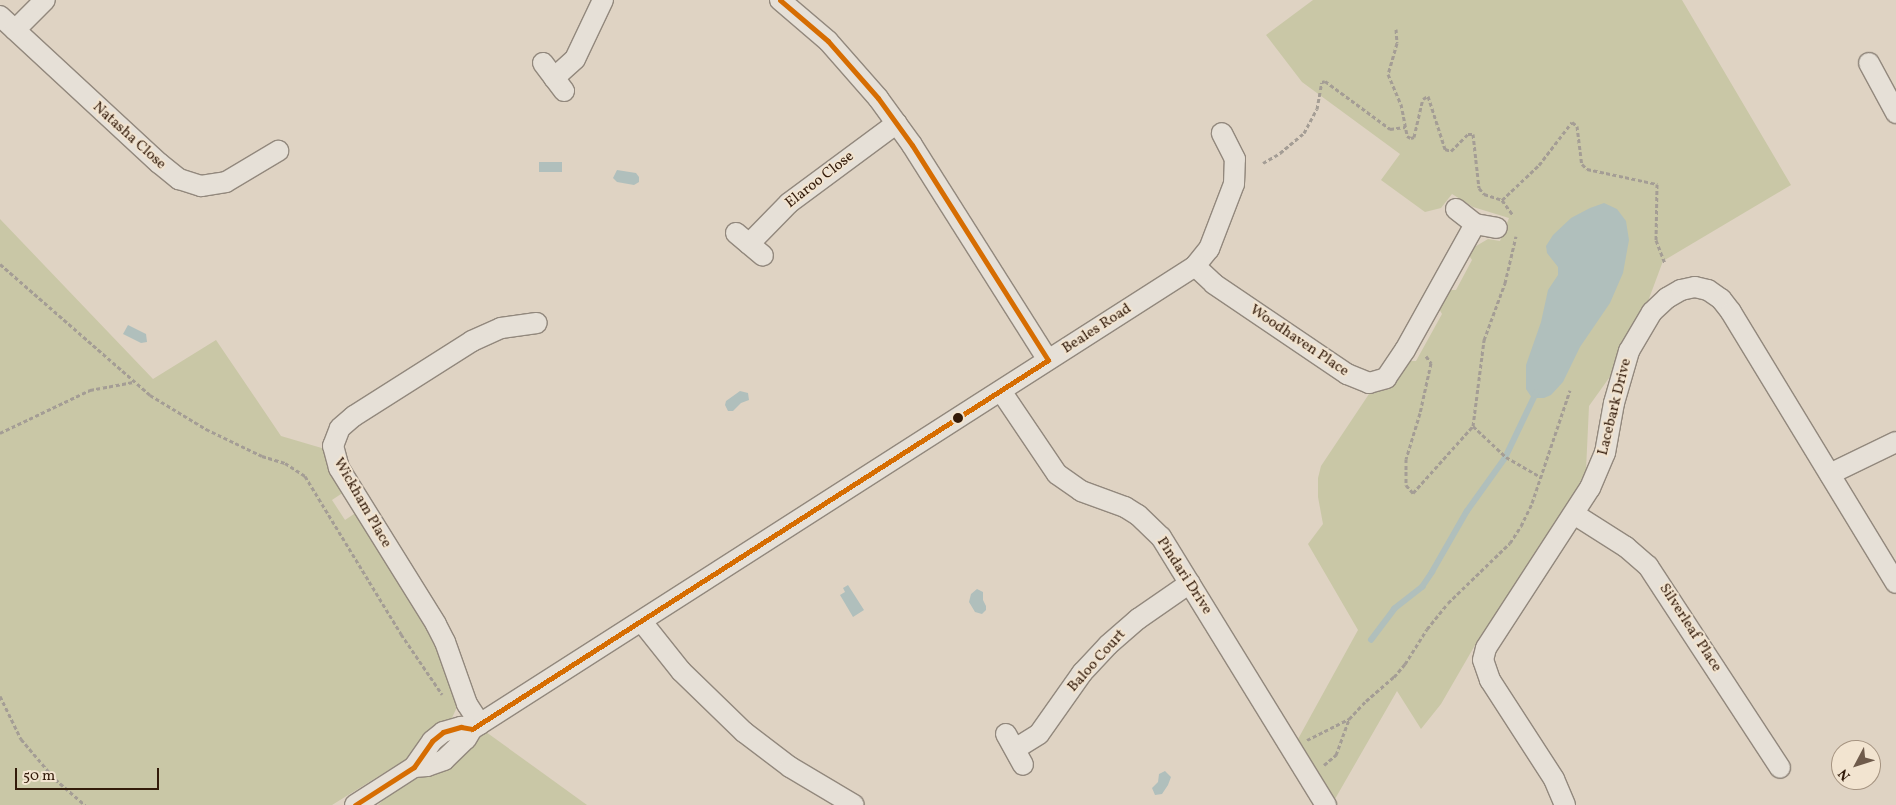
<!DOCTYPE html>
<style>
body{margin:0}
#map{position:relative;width:1896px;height:805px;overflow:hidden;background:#dfd3c3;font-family:Vollkorn,serif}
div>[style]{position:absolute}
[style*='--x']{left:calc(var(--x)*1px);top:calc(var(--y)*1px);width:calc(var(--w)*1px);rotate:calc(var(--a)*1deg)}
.green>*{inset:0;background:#c9c7a6}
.water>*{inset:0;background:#b0bfbc;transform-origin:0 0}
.stream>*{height:5.5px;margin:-2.75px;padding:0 2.75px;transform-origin:2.75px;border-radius:2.75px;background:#b0bfbc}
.path>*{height:3px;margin-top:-1.5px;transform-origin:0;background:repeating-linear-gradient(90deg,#a49d95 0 4px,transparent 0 6.5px)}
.roads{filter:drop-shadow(1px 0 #92887d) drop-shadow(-1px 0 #92887d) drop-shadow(0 1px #92887d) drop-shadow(0 -1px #92887d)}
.minor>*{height:20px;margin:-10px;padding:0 10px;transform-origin:10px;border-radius:10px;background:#e6e0d7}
.bus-1>*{height:5px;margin:-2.5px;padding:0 2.5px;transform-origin:2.5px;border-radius:2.5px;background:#d66d02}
.dots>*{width:14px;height:14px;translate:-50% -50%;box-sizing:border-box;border:2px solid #f2e4d0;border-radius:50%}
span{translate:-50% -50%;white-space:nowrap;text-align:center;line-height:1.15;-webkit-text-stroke:4px #f2e4d0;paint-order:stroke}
.street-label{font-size:15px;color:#331b0a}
.north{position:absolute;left:1831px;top:740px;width:50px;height:50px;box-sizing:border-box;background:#f2e4d0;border:1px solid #a69481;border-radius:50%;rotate:230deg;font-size:14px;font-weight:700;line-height:20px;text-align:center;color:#331b0a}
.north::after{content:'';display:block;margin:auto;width:18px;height:22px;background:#6f5b4b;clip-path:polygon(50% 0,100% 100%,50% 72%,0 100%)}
.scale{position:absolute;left:15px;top:768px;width:144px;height:22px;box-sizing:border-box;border:2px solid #331b0a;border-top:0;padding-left:6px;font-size:15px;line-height:18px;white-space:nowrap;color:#331b0a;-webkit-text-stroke:4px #f2e4d0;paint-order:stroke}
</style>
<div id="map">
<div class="green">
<i style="clip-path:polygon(1313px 0,1682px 0,1791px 185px,1663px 261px,1647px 304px,1614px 371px,1589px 406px,1586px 470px,1552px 539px,1478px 640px,1441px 704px,1421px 729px,1397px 691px,1335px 799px,1298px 739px,1358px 630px,1308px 544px,1323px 524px,1318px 497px,1318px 478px,1321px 466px,1369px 394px,1389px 389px,1408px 361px,1416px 361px,1442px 314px,1438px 307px,1448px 290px,1456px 290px,1472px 260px,1468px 254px,1471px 249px,1488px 239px,1500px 241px,1509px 218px,1473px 207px,1452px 194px,1441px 208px,1425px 212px,1381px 180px,1400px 154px,1302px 82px,1266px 35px)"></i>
<i style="clip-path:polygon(0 219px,153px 379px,216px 340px,281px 436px,325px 449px,344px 492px,332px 500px,345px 520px,357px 512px,433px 637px,457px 707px,451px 720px,408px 758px,332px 805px,0 805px)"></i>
<i style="clip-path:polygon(486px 732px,587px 805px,378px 805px,400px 785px)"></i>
</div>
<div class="water">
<i style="left:539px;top:162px;width:23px;height:10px"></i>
<i style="clip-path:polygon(617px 170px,636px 173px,639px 177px,639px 182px,634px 185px,617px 182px,613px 178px)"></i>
<i style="clip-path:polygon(1604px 203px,1617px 209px,1626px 221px,1629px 240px,1623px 273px,1610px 303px,1580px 347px,1563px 382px,1551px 395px,1544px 398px,1532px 398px,1526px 389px,1526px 365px,1541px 322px,1548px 290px,1558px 275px,1558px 267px,1547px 253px,1546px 246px,1553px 235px,1571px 218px,1590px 208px)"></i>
<i style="clip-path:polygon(128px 325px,146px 334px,147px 342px,141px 343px,123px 334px)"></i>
<i style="clip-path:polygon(740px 391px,748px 393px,749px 400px,741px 403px,733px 411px,728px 411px,725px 405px,726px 401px)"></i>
<i style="clip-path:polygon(848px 585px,864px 610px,853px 617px,840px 595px,845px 592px,843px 588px)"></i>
<i style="clip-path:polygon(977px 589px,983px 592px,983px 600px,986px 606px,986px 610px,982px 614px,975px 612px,969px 602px,971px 594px)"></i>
<i style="clip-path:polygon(1165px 771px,1171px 777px,1168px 785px,1162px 794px,1155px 795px,1152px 788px,1158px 782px,1159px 774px)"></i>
</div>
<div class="stream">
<i style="--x:1371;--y:640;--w:39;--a:-53"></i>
<i style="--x:1394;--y:609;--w:36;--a:-38"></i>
<i style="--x:1422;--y:587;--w:18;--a:-56"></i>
<i style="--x:1432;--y:572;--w:70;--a:-60.2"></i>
<i style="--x:1467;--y:511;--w:65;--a:-54.4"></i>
<i style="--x:1505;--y:458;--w:72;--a:-64.5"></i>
</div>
<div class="path">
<i style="--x:1396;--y:29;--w:14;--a:86"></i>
<i style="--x:1397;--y:43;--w:32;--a:106"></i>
<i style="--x:1388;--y:74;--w:33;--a:67"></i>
<i style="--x:1401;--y:104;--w:33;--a:79"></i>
<i style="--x:1407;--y:136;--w:4;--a:27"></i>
<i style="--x:1411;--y:138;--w:3;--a:-18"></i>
<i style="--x:1414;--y:137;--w:39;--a:-77"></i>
<i style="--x:1423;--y:99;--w:6;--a:-31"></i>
<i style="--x:1428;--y:96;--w:56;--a:72.2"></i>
<i style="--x:1445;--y:149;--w:6;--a:18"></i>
<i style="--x:1451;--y:151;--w:24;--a:-45"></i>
<i style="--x:1468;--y:134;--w:5;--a:0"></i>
<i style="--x:1473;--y:134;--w:54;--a:83.7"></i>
<i style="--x:1479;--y:188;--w:8;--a:50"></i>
<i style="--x:1484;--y:194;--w:19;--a:18"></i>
<i style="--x:1502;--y:200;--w:19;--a:54"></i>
<i style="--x:1263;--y:163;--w:20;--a:-30"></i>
<i style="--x:1280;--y:153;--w:31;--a:-40"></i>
<i style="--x:1304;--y:133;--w:27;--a:-62"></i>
<i style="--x:1317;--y:109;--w:27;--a:-80"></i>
<i style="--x:1322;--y:82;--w:3;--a:-18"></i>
<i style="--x:1325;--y:81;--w:81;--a:36.4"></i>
<i style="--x:1390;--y:129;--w:15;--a:-8"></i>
<i style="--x:1502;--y:200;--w:51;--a:-43.4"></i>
<i style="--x:1539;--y:165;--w:54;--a:-52.5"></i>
<i style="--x:1572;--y:122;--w:6;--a:39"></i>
<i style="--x:1577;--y:126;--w:38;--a:83"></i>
<i style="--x:1582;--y:164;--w:7;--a:45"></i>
<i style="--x:1587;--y:169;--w:72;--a:12.1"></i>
<i style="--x:1657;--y:184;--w:56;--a:91"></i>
<i style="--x:1656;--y:240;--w:25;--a:69"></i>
<i style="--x:0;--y:264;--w:199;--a:41.1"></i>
<i style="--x:150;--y:395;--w:66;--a:31.3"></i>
<i style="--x:206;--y:429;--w:62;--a:25.7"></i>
<i style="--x:262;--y:456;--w:24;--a:17"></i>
<i style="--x:285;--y:463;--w:24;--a:33"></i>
<i style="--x:305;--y:476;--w:185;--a:58.7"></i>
<i style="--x:401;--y:634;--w:73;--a:55.7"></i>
<i style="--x:1426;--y:356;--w:9;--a:54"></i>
<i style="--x:1431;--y:363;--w:51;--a:102.4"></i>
<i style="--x:1420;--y:413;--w:48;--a:106.9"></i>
<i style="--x:1406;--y:459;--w:26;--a:90"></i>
<i style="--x:1406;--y:485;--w:11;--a:49"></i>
<i style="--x:1413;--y:493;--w:90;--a:-48.2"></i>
<i style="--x:1473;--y:426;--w:87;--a:-82.7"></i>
<i style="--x:1484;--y:340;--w:61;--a:-69.8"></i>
<i style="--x:1505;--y:283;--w:48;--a:-76.8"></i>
<i style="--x:1473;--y:426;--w:45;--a:43.2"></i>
<i style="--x:1506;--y:457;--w:39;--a:30"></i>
<i style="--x:0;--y:433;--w:100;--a:-25.5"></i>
<i style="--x:90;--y:390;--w:44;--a:-10.5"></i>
<i style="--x:0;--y:696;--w:48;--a:64"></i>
<i style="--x:21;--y:739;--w:52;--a:49.6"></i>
<i style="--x:55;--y:779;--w:40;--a:41"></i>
<i style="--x:1307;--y:740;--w:47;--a:-26.6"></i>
<i style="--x:1349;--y:719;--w:25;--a:-47"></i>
<i style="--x:1366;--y:701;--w:37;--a:-41"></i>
<i style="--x:1394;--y:677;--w:17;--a:-50"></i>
<i style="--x:1405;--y:664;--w:41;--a:-57.8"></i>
<i style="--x:1427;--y:629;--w:33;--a:-51"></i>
<i style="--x:1448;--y:603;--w:86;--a:-44.1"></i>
<i style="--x:1510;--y:543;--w:20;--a:-57"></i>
<i style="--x:1521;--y:526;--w:25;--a:-64"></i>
<i style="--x:1532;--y:503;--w:119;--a:-71.4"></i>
<i style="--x:1324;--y:765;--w:16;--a:-40"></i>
<i style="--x:1336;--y:755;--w:38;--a:-70"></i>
</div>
<div class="roads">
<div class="minor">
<i style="--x:780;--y:0;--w:63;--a:40.5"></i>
<i style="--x:828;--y:41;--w:76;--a:48.7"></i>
<i style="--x:878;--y:98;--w:58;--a:54.1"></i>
<i style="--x:912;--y:145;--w:254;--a:57.7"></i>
<i style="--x:0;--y:16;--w:217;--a:42.8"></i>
<i style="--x:159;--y:163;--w:26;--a:39"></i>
<i style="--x:179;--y:179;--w:23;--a:18"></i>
<i style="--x:201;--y:186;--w:25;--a:-9"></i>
<i style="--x:226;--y:182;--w:61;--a:-30.8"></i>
<i style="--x:15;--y:30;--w:42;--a:-45"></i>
<i style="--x:543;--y:63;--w:35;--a:53"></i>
<i style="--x:1869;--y:63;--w:57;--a:61.6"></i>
<i style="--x:554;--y:78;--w:28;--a:-42"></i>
<i style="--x:575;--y:59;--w:65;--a:-64.6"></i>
<i style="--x:1456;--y:209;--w:24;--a:38"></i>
<i style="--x:1475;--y:224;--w:22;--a:10"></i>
<i style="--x:736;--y:233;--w:35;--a:40"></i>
<i style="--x:749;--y:244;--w:57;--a:-45.7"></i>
<i style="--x:789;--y:203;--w:134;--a:-36.5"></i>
<i style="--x:1195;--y:266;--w:26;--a:43"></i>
<i style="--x:1214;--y:284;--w:161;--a:34.1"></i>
<i style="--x:1347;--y:374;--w:24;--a:22"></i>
<i style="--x:1369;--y:383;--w:18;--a:-16"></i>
<i style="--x:1386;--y:378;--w:34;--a:-56"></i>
<i style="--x:1405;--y:350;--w:144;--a:-60.9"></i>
<i style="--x:1001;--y:391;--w:100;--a:56"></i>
<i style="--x:1057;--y:474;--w:29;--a:35"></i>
<i style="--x:1081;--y:491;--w:47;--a:20"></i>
<i style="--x:1125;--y:507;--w:15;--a:32"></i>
<i style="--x:1138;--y:515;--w:32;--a:44"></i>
<i style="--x:1161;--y:537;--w:315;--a:58.4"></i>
<i style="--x:1830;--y:474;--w:73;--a:-25.9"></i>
<i style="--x:1574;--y:514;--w:62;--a:32.4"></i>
<i style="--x:1626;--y:547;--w:29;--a:41"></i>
<i style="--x:1648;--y:566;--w:241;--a:56.8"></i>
<i style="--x:642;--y:622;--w:63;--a:51.5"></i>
<i style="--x:681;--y:671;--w:88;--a:44.1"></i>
<i style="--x:744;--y:732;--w:58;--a:37.3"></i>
<i style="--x:790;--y:767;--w:74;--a:30.7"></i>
<i style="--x:480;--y:724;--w:24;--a:-123"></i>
<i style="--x:467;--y:704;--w:66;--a:-109.5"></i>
<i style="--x:445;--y:642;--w:20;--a:-117"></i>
<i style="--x:436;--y:624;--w:184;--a:-121.9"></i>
<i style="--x:339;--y:468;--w:23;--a:-105"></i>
<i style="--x:333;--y:446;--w:19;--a:-69"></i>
<i style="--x:340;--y:428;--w:18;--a:-41"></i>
<i style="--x:354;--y:416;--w:140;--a:-32.4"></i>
<i style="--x:472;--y:341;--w:32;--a:-24"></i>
<i style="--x:501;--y:328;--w:36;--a:-8"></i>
<i style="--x:1006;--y:734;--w:35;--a:61"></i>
<i style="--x:1015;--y:749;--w:28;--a:-32"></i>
<i style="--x:1039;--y:734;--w:75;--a:-54.8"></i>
<i style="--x:1082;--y:673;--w:38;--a:-47"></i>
<i style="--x:1108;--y:645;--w:40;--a:-41"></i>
<i style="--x:1138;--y:619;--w:63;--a:-34.7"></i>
<i style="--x:414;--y:767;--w:13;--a:-4"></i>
<i style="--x:427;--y:766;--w:18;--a:-19"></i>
<i style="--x:444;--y:760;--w:30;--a:-44"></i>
<i style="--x:466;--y:739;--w:12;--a:-59"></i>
<i style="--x:472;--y:729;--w:859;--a:-32.63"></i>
<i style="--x:1195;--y:266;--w:22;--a:-51"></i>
<i style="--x:1209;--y:249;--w:70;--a:-69"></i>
<i style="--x:1234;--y:184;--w:25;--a:-88"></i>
<i style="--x:1235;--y:159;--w:29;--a:-117"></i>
<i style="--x:355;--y:805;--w:70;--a:-32.8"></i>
<i style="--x:414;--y:767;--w:32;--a:-55"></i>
<i style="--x:432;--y:741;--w:14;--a:-39"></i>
<i style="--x:443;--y:732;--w:19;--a:-16"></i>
<i style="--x:461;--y:727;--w:11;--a:10"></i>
<i style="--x:1565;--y:805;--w:28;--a:-113"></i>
<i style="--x:1554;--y:779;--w:118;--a:-122.9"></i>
<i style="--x:1490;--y:680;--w:21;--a:-109"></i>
<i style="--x:1483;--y:660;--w:12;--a:-76"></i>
<i style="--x:1486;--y:648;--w:191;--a:-57"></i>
<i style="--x:1590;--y:488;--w:38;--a:-67"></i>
<i style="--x:1605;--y:453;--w:51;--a:-79.8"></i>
<i style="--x:1614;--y:403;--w:54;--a:-73.9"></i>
<i style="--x:1629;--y:351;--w:45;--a:-59.5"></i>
<i style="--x:1652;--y:312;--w:21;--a:-43"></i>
<i style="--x:1667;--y:298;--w:16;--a:-30"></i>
<i style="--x:1681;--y:290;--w:14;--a:-12"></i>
<i style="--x:1695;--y:287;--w:13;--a:13"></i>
<i style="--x:1708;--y:290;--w:16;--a:35"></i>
<i style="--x:1721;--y:299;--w:16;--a:52"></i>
<i style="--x:1731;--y:312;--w:317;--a:58.7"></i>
</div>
</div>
<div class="bus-1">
<i style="--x:355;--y:805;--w:70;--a:-32.8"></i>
<i style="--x:414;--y:767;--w:32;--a:-55"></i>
<i style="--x:432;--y:741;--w:14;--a:-39"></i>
<i style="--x:443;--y:732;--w:19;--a:-16"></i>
<i style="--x:461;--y:727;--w:11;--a:10"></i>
<i style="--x:472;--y:729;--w:684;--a:-32.64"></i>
<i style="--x:1048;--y:360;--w:254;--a:-122.3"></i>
<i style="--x:912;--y:145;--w:58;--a:-125.9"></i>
<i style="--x:878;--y:98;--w:76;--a:-131.3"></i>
<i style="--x:828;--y:41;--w:63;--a:-139.5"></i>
</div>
<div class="dots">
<i style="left:958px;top:418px;background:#331b0a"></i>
</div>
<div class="street-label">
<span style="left:129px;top:136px;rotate:42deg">Natasha Close</span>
<span style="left:820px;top:180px;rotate:-38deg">Elaroo Close</span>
<span style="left:1097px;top:329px;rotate:-33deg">Beales Road</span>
<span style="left:1299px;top:341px;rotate:34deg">Woodhaven Place</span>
<span style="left:1615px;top:407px;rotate:-76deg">Lacebark Drive</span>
<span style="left:362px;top:503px;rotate:60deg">Wickham Place</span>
<span style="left:1184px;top:576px;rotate:57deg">Pindari Drive</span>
<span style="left:1690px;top:628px;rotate:57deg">Silverleaf Place</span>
<span style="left:1097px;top:661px;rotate:-48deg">Baloo Court</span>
</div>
<div class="north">N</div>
<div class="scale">50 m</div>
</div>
